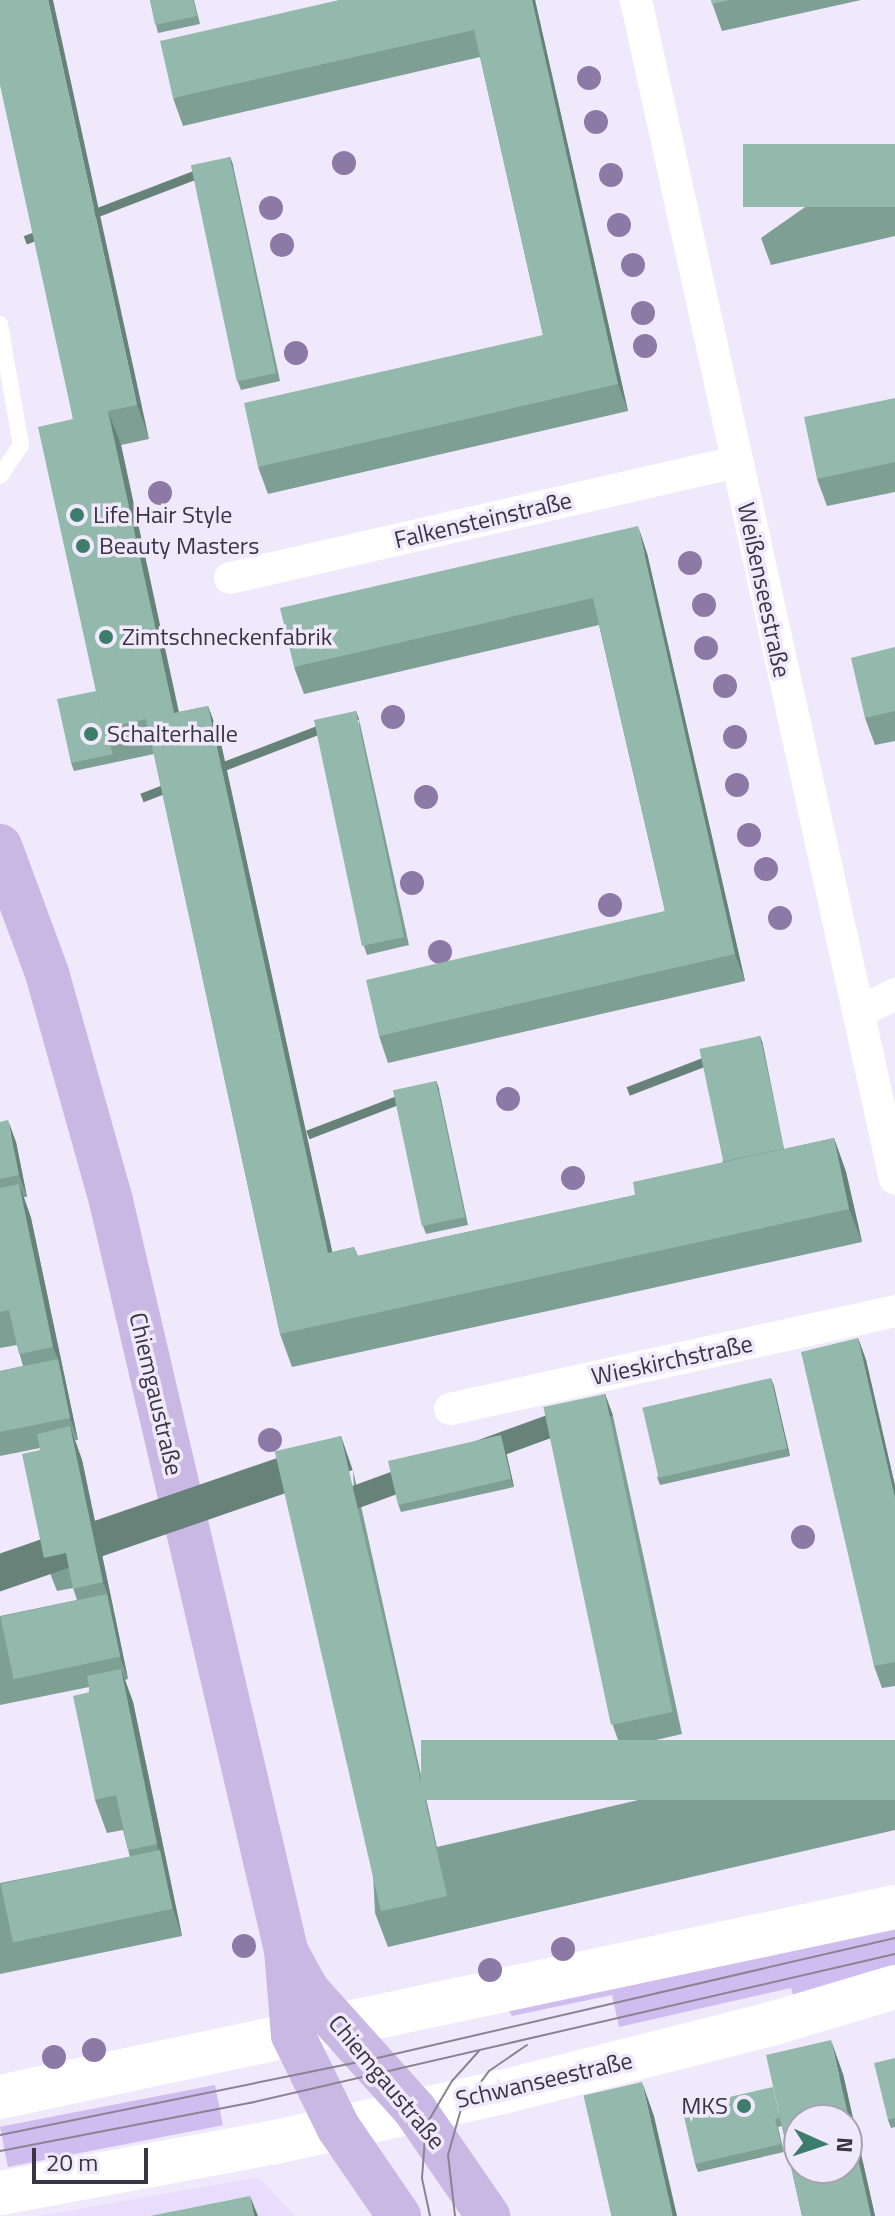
<!DOCTYPE html>
<meta charset="utf-8">
<style>
body{margin:0}
#map{position:relative;width:895px;height:2216px;overflow:hidden;background:#f0e9fc;font-family:"Titillium Web",sans-serif}
div>[style]{position:absolute}
[style*='--x']{left:calc(var(--x)*1px);top:calc(var(--y)*1px);width:calc(var(--w)*1px);rotate:calc(var(--a)*1deg)}
.built>*{inset:0;background:#e8ddfc}
.green>*{inset:0;background:#d0bdf0;transform-origin:0 0}
.lane>*{height:16px;margin:-8px;padding:0 8px;transform-origin:8px;border-radius:8px;background:#fff}
.street>*{height:32px;margin:-16px;padding:0 16px;transform-origin:16px;border-radius:16px;background:#fff}
.secondary>*{height:44px;margin:-22px;padding:0 22px;transform-origin:22px;border-radius:22px;background:#fff}
.primary>*{height:44px;margin:-22px;padding:0 22px;transform-origin:22px;border-radius:22px;background:#c9b8e3}
.tram>*{height:2px;margin:-1px;padding:0 1px;transform-origin:1px;border-radius:1px;background:#898393}
.trees>*{width:24px;height:24px;margin:-12px;border-radius:50%;background:#8d79a6}
.wall>*{inset:0;background:#7e9f94}
.shaded-wall>*{inset:0;background:#678278;transform-origin:0 0}
.building>*{inset:0;background:#93b9ac;transform-origin:0 0}
.dots>*{width:22px;height:22px;translate:-50% -50%;box-sizing:border-box;border:4px solid #f0e9fc;border-radius:50%}
span{translate:-50% -50%;white-space:nowrap;text-align:center;line-height:1.15;-webkit-text-stroke:7px #f0e9fc;paint-order:stroke}
.poi-label{font-size:24px;color:#3a3542}
.left{translate:0 -50%;text-align:left}
.right{translate:-100% -50%;text-align:right}
.street-label{font-size:24px;color:#3a3542}
.north{position:absolute;left:783px;top:2104px;width:80px;height:80px;box-sizing:border-box;background:#f0e9fc;border:2px solid #a7a1b2;border-radius:50%;rotate:93deg;font-size:22px;font-weight:700;line-height:32px;text-align:center;color:#3a3542}
.north::after{content:'';display:block;margin:auto;width:28px;height:36px;background:#3d7d6b;clip-path:polygon(50% 0,100% 100%,50% 72%,0 100%)}
.scale{position:absolute;left:32px;top:2148px;width:116px;height:36px;box-sizing:border-box;border:4px solid #3a3542;border-top:0;padding-left:10px;font-size:24px;line-height:28px;white-space:nowrap;color:#3a3542;-webkit-text-stroke:6px #f0e9fc;paint-order:stroke}
</style>
<div id="map">
<div class="built">
<i style="clip-path:polygon(259px 2177px,295px 2216px,39px 2216px)"></i>
</div>
<div class="green">
<i style="clip-path:polygon(895px 1925px,895px 1969px,794px 1998px,791px 1988px,619px 2027px,612px 1995px,512px 2016px,506px 2007px)"></i>
<i style="left:215px;top:2085px;width:41px;height:219px;rotate:79deg"></i>
</div>
<div class="lane">
<i style="--x:0;--y:324;--w:123;--a:80.2"></i>
<i style="--x:21;--y:445;--w:37;--a:124"></i>
</div>
<div class="street">
<i style="--x:636;--y:0;--w:1207;--a:77.61"></i>
<i style="--x:230;--y:578;--w:519;--a:-12.91"></i>
<i style="--x:858;--y:1013;--w:42;--a:-27.2"></i>
<i style="--x:450;--y:1409;--w:456;--a:-12.4"></i>
</div>
<div class="secondary">
<i style="--x:0;--y:2097;--w:915;--a:-11.99"></i>
<i style="--x:0;--y:2193;--w:276;--a:-10.5"></i>
<i style="--x:271;--y:2143;--w:237;--a:-12.4"></i>
<i style="--x:502;--y:2092;--w:281;--a:-14.2"></i>
<i style="--x:774;--y:2023;--w:126;--a:-16.6"></i>
</div>
<div class="primary">
<i style="--x:0;--y:846;--w:135;--a:69.7"></i>
<i style="--x:47;--y:973;--w:237;--a:74.3"></i>
<i style="--x:111;--y:1201;--w:769;--a:76.85"></i>
<i style="--x:286;--y:1950;--w:85;--a:85.3"></i>
<i style="--x:293;--y:2035;--w:102;--a:63.9"></i>
<i style="--x:338;--y:2127;--w:108;--a:55.6"></i>
<i style="--x:288;--y:1955;--w:41;--a:60.9"></i>
<i style="--x:308;--y:1991;--w:160;--a:48"></i>
<i style="--x:415;--y:2110;--w:129;--a:55.4"></i>
</div>
<div class="tram">
<i style="--x:0;--y:2135;--w:381;--a:-11.5"></i>
<i style="--x:373;--y:2059;--w:536;--a:-13.05"></i>
<i style="--x:0;--y:2151;--w:255;--a:-10.9"></i>
<i style="--x:250;--y:2103;--w:662;--a:-13.01"></i>
<i style="--x:430;--y:2216;--w:39;--a:-102"></i>
<i style="--x:422;--y:2178;--w:53;--a:-85.7"></i>
<i style="--x:426;--y:2125;--w:51;--a:-59.4"></i>
<i style="--x:452;--y:2081;--w:40;--a:-48"></i>
<i style="--x:455;--y:2216;--w:61;--a:-96.5"></i>
<i style="--x:448;--y:2155;--w:48;--a:-74.2"></i>
<i style="--x:461;--y:2109;--w:47;--a:-53.6"></i>
<i style="--x:489;--y:2071;--w:46;--a:-34.4"></i>
</div>
<div class="trees">
<i style="left:589px;top:78px"></i>
<i style="left:596px;top:122px"></i>
<i style="left:344px;top:163px"></i>
<i style="left:611px;top:175px"></i>
<i style="left:271px;top:208px"></i>
<i style="left:619px;top:225px"></i>
<i style="left:282px;top:245px"></i>
<i style="left:633px;top:265px"></i>
<i style="left:643px;top:313px"></i>
<i style="left:645px;top:346px"></i>
<i style="left:296px;top:353px"></i>
<i style="left:160px;top:493px"></i>
<i style="left:690px;top:563px"></i>
<i style="left:704px;top:605px"></i>
<i style="left:706px;top:648px"></i>
<i style="left:725px;top:686px"></i>
<i style="left:393px;top:717px"></i>
<i style="left:735px;top:737px"></i>
<i style="left:737px;top:785px"></i>
<i style="left:426px;top:797px"></i>
<i style="left:749px;top:835px"></i>
<i style="left:766px;top:869px"></i>
<i style="left:412px;top:883px"></i>
<i style="left:610px;top:905px"></i>
<i style="left:780px;top:918px"></i>
<i style="left:440px;top:952px"></i>
<i style="left:508px;top:1099px"></i>
<i style="left:573px;top:1178px"></i>
<i style="left:270px;top:1440px"></i>
<i style="left:803px;top:1537px"></i>
<i style="left:244px;top:1946px"></i>
<i style="left:563px;top:1949px"></i>
<i style="left:490px;top:1970px"></i>
<i style="left:94px;top:2050px"></i>
<i style="left:54px;top:2057px"></i>
</div>
<div class="wall">
<i style="clip-path:polygon(0 0,149px 439px,121px 445px,179px 712px,208px 706px,220px 739px,332px 1252px,354px 1247px,358px 1256px,635px 1195px,722px 1163px,763px 1044px,784px 1149px,834px 1138px,846px 1172px,862px 1242px,292px 1367px,280px 1334px,154px 754px,74px 771px,71px 763px,96px 691px,73px 419px)"></i>
<i style="clip-path:polygon(150px 0,194px 0,200px 24px,158px 33px)"></i>
<i style="clip-path:polygon(535px 0,628px 411px,268px 494px,258px 467px,543px 335px,480px 57px,183px 126px,173px 98px)"></i>
<i style="clip-path:polygon(711px 0,861px 0,722px 31px)"></i>
<i style="clip-path:polygon(895px 144px,895px 236px,771px 265px,761px 238px)"></i>
<i style="clip-path:polygon(230px 157px,233px 165px,280px 381px,241px 390px,238px 382px)"></i>
<i style="clip-path:polygon(895px 398px,895px 492px,827px 506px,817px 479px)"></i>
<i style="clip-path:polygon(647px 553px,745px 981px,388px 1063px,379px 1036px,665px 911px,599px 625px,304px 694px,294px 667px)"></i>
<i style="clip-path:polygon(895px 647px,895px 741px,875px 745px,865px 718px)"></i>
<i style="clip-path:polygon(359px 719px,409px 945px,367px 955px,364px 946px)"></i>
<i style="clip-path:polygon(436px 1081px,439px 1089px,468px 1225px,426px 1234px,423px 1226px)"></i>
<i style="clip-path:polygon(0 1122px,16px 1142px,27px 1197px,24px 1197px,31px 1218px,78px 1440px,75px 1440px,82px 1460px,128px 1679px,125px 1680px,133px 1702px,182px 1936px,0 1974px,0 1883px,130px 1857px,123px 1830px,107px 1833px,95px 1800px,89px 1687px,0 1705px,0 1616px,77px 1600px,73px 1588px,57px 1591px,44px 1558px,40px 1448px,0 1456px,0 1371px,23px 1366px,17px 1345px,0 1348px)"></i>
<i style="clip-path:polygon(858px 1338px,866px 1360px,895px 1486px,895px 1686px,882px 1688px,874px 1666px)"></i>
<i style="clip-path:polygon(771px 1378px,790px 1456px,660px 1485px,657px 1477px)"></i>
<i style="clip-path:polygon(605px 1394px,613px 1416px,682px 1734px,621px 1748px,613px 1726px)"></i>
<i style="clip-path:polygon(504px 1443px,514px 1487px,401px 1512px,398px 1504px)"></i>
<i style="clip-path:polygon(353px 1470px,437px 1847px,895px 1740px,895px 1830px,388px 1947px,375px 1913px)"></i>
<i style="clip-path:polygon(895px 2058px,895px 2127px,891px 2128px,888px 2120px)"></i>
<i style="clip-path:polygon(843px 2074px,875px 2216px,802px 2216px,782px 2126px,778px 2127px,784px 2152px,698px 2172px,695px 2164px)"></i>
</div>
<div class="shaded-wall">
<i style="clip-path:polygon(48px 0,53px 0,149px 439px,137px 405px)"></i>
<i style="clip-path:polygon(532px 0,535px 0,628px 411px,618px 384px)"></i>
<i style="left:230px;top:157px;width:9px;height:221px;rotate:69deg"></i>
<i style="clip-path:polygon(108px 411px,121px 445px,186px 747px,174px 713px)"></i>
<i style="clip-path:polygon(638px 526px,647px 553px,745px 981px,735px 954px)"></i>
<i style="clip-path:polygon(208px 706px,220px 739px,340px 1287px,328px 1253px)"></i>
<i style="left:356px;top:711px;width:9px;height:231px;rotate:69deg"></i>
<i style="left:760px;top:1036px;width:9px;height:143px;rotate:69deg"></i>
<i style="left:436px;top:1081px;width:9px;height:139px;rotate:69deg"></i>
<i style="clip-path:polygon(8px 1120px,16px 1142px,27px 1197px,19px 1175px)"></i>
<i style="clip-path:polygon(834px 1138px,846px 1172px,862px 1242px,849px 1209px)"></i>
<i style="clip-path:polygon(19px 1184px,31px 1218px,78px 1440px,70px 1418px,58px 1359px,53px 1347px)"></i>
<i style="clip-path:polygon(858px 1338px,866px 1360px,895px 1486px,895px 1498px)"></i>
<i style="clip-path:polygon(771px 1378px,774px 1386px,790px 1456px,787px 1448px)"></i>
<i style="left:605px;top:1394px;width:23px;height:325px;rotate:70deg"></i>
<i style="clip-path:polygon(70px 1426px,82px 1460px,115px 1616px,103px 1582px)"></i>
<i style="clip-path:polygon(501px 1435px,504px 1443px,514px 1487px,511px 1479px)"></i>
<i style="left:341px;top:1436px;width:36px;height:480px;rotate:71deg"></i>
<i style="clip-path:polygon(107px 1594px,115px 1616px,128px 1679px,120px 1657px)"></i>
<i style="clip-path:polygon(121px 1669px,133px 1702px,182px 1936px,173px 1909px,157px 1844px)"></i>
<i style="clip-path:polygon(831px 2040px,843px 2074px,875px 2216px,871px 2216px)"></i>
<i style="clip-path:polygon(642px 2082px,654px 2116px,677px 2216px,672px 2216px)"></i>
<i style="clip-path:polygon(250px 2196px,258px 2216px,254px 2216px)"></i>
</div>
<div class="building">
<i style="clip-path:polygon(0 0,48px 0,137px 405px,108px 411px,174px 713px,208px 706px,328px 1253px,354px 1247px,357px 1256px,635px 1195px,633px 1182px,834px 1138px,849px 1209px,280px 1334px,146px 719px,104px 728px,38px 427px,73px 419px,0 85px)"></i>
<i style="clip-path:polygon(150px 0,193px 0,197px 16px,155px 25px)"></i>
<i style="clip-path:polygon(339px 0,532px 0,618px 384px,258px 467px,244px 403px,543px 335px,474px 30px,173px 98px,160px 41px)"></i>
<i style="clip-path:polygon(711px 0,730px 0,712px 4px)"></i>
<i style="left:895px;top:144px;width:63px;height:152px;rotate:90deg"></i>
<i style="left:230px;top:157px;width:221px;height:40px;rotate:78deg"></i>
<i style="clip-path:polygon(895px 398px,895px 462px,817px 479px,804px 417px)"></i>
<i style="clip-path:polygon(638px 526px,735px 954px,379px 1036px,366px 980px,665px 911px,593px 598px,294px 667px,280px 608px)"></i>
<i style="clip-path:polygon(895px 647px,895px 711px,865px 718px,851px 658px)"></i>
<i style="clip-path:polygon(96px 691px,104px 728px,113px 754px,71px 763px,57px 699px)"></i>
<i style="left:356px;top:711px;width:231px;height:43px;rotate:78deg"></i>
<i style="left:760px;top:1036px;width:115px;height:62px;rotate:78deg"></i>
<i style="left:436px;top:1081px;width:139px;height:44px;rotate:78deg"></i>
<i style="clip-path:polygon(8px 1120px,19px 1175px,0 1179px,0 1122px)"></i>
<i style="clip-path:polygon(19px 1184px,53px 1347px,19px 1354px,9px 1310px,0 1312px,0 1188px)"></i>
<i style="clip-path:polygon(858px 1338px,895px 1498px,895px 1662px,874px 1666px,801px 1352px)"></i>
<i style="clip-path:polygon(58px 1359px,70px 1418px,0 1432px,0 1371px)"></i>
<i style="left:771px;top:1378px;width:72px;height:132px;rotate:77deg"></i>
<i style="left:605px;top:1394px;width:325px;height:63px;rotate:78deg"></i>
<i style="clip-path:polygon(70px 1426px,103px 1582px,73px 1589px,66px 1553px,44px 1558px,22px 1454px,40px 1450px,37px 1434px)"></i>
<i style="left:501px;top:1435px;width:45px;height:116px;rotate:77deg"></i>
<i style="left:341px;top:1436px;width:472px;height:68px;rotate:77deg"></i>
<i style="left:107px;top:1594px;width:64px;height:109px;rotate:78deg"></i>
<i style="clip-path:polygon(121px 1669px,157px 1844px,128px 1850px,116px 1795px,95px 1800px,73px 1696px,90px 1692px,87px 1676px)"></i>
<i style="left:895px;top:1740px;width:60px;height:474px;rotate:90deg"></i>
<i style="left:160px;top:1850px;width:60px;height:163px;rotate:78deg"></i>
<i style="clip-path:polygon(evenodd,831px 2040px,871px 2216px,802px 2216px,766px 2055px,831px 2040px,799px 2120px,847px 2120px,847px 2168px,799px 2168px,799px 2120px)"></i>
<i style="clip-path:polygon(895px 2058px,895px 2118px,888px 2120px,874px 2063px)"></i>
<i style="left:642px;top:2082px;width:137px;height:60px;rotate:77deg"></i>
<i style="clip-path:polygon(773px 2087px,780px 2118px,775px 2119px,781px 2144px,695px 2164px,682px 2108px)"></i>
<i style="clip-path:polygon(250px 2196px,254px 2216px,150px 2216px)"></i>
</div>
<div class="dots">
<i style="left:77px;top:515px;background:#3d7d6b"></i>
<i style="left:83px;top:546px;background:#3d7d6b"></i>
<i style="left:106px;top:637px;background:#3d7d6b"></i>
<i style="left:91px;top:734px;background:#3d7d6b"></i>
<i style="left:744px;top:2106px;background:#3d7d6b"></i>
</div>
<div class="poi-label">
<span class="left" style="left:93px;top:515px">Life Hair Style</span>
<span class="left" style="left:99px;top:546px">Beauty Masters</span>
<span class="left" style="left:122px;top:637px">Zimtschneckenfabrik</span>
<span class="left" style="left:107px;top:734px">Schalterhalle</span>
<span class="right" style="left:728px;top:2106px">MKS</span>
</div>
<div class="street-label">
<span style="left:483px;top:520px;rotate:-13deg">Falkensteinstraße</span>
<span style="left:764px;top:590px;rotate:78deg">Weißenseestraße</span>
<span style="left:672px;top:1360px;rotate:-12deg">Wieskirchstraße</span>
<span style="left:156px;top:1394px;rotate:77deg">Chiemgaustraße</span>
<span style="left:544px;top:2080px;rotate:-13deg">Schwanseestraße</span>
<span style="left:387px;top:2082px;rotate:50deg">Chiemgaustraße</span>
</div>
<div class="north">N</div>
<div class="scale">20 m</div>
</div>
